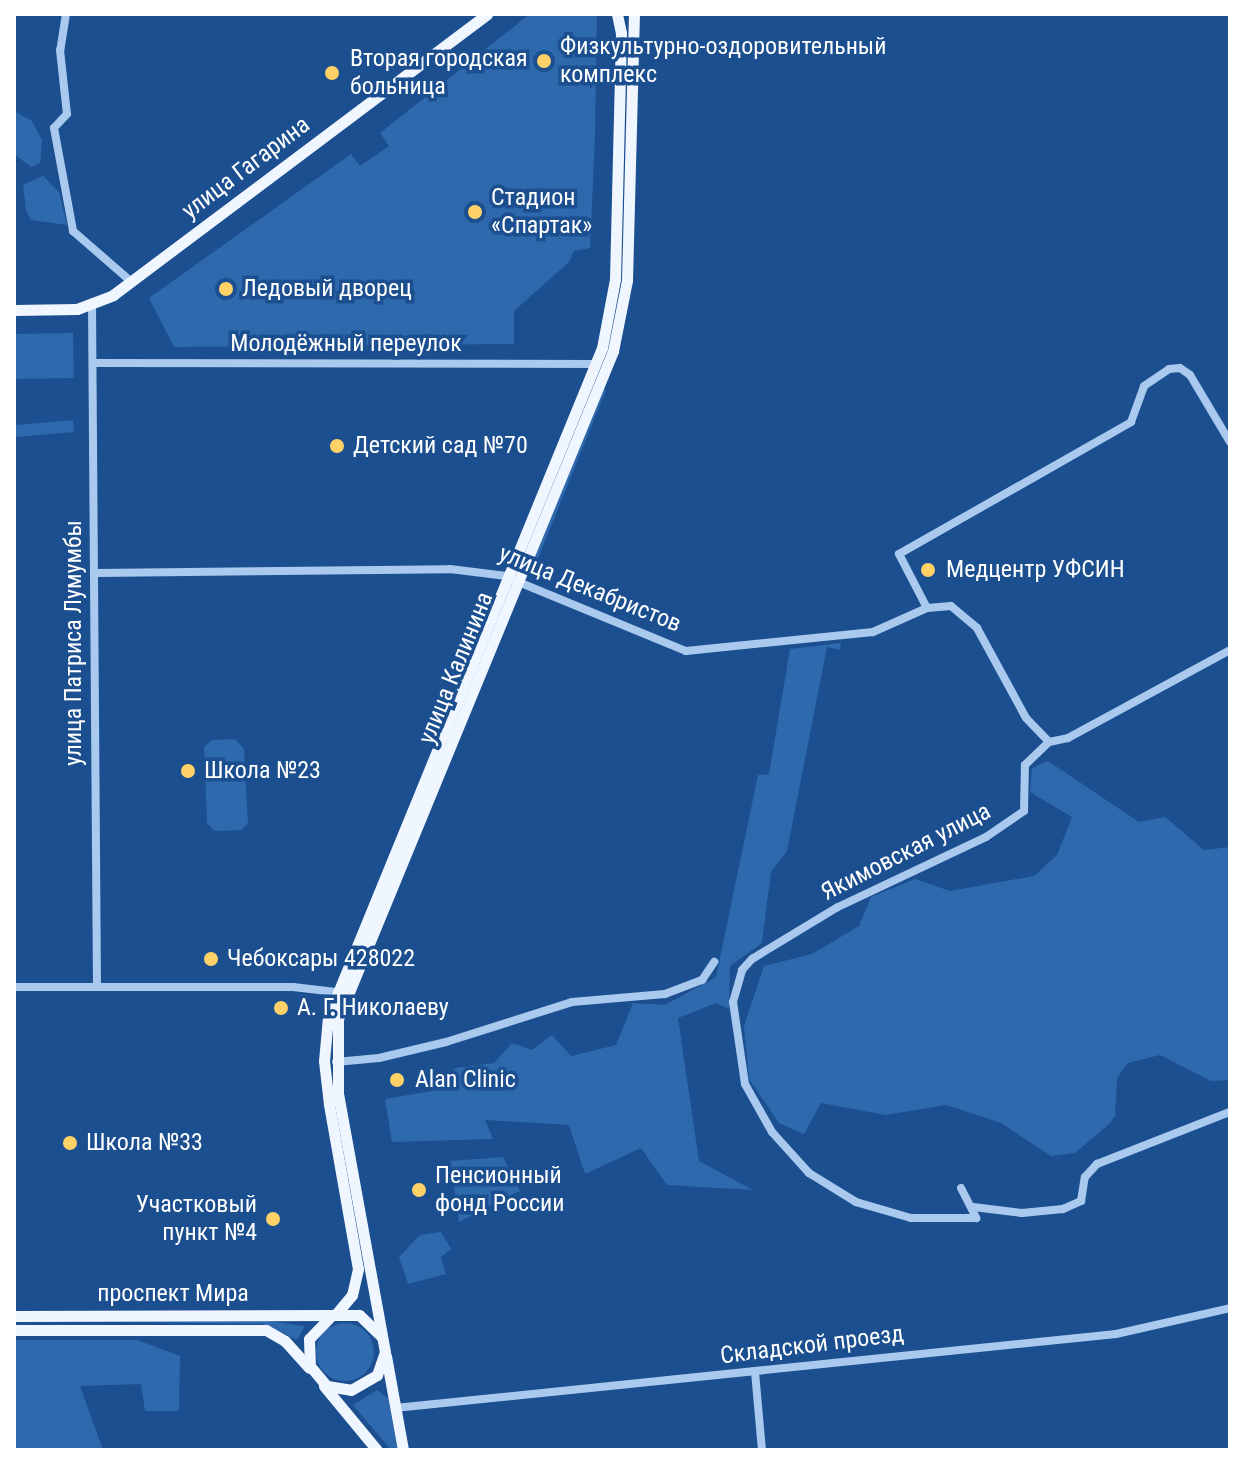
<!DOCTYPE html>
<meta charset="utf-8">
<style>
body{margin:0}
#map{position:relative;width:1244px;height:1464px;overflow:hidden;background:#1b4f8f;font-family:"Roboto Condensed",sans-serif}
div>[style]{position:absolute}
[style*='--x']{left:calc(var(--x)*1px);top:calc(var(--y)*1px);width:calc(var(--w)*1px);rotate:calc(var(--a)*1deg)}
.green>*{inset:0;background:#2e69ad;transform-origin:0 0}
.round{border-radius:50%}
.minor>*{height:8px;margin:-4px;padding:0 4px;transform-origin:4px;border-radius:4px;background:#a9c9ee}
.major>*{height:11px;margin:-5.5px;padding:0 5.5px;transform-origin:5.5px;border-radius:5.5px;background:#f0f6ff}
.dots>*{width:22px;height:22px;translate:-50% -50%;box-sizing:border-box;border:4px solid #1b4f8f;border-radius:50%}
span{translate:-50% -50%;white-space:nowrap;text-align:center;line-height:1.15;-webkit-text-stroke:7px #1b4f8f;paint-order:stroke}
.poi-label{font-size:24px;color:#fff}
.left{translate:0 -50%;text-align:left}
.right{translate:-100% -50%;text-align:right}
.street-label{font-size:24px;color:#fff}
.frame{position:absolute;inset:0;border:16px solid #fff;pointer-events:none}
</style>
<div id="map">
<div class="green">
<i style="clip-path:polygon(530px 14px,597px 15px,595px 135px,590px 248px,574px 251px,569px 262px,514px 311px,514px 344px,174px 347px,149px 298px,351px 154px,360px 166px,389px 146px,380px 133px)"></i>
<i style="clip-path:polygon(14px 111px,32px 121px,42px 140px,40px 163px,31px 167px,14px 154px)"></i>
<i style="clip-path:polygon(43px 176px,59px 192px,67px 225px,31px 220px,26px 210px,23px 185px)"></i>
<i style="left:73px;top:333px;width:45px;height:59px;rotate:89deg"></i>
<i style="left:606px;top:390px;width:199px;height:4px;rotate:112deg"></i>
<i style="left:73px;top:420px;width:12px;height:59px;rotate:85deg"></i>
<i style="clip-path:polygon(841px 643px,840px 650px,827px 647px,787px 851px,771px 872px,762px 943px,730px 966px,729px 1009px,716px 1003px,678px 1018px,699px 1161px,753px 1190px,667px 1185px,641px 1148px,585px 1174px,569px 1125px,485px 1120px,493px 1139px,392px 1142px,385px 1099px,432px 1091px,456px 1068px,494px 1063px,512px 1043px,532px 1050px,552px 1035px,571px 1056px,616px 1045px,633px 1003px,665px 1005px,716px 977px,758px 775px,769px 774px,790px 649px)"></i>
<i style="clip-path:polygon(235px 739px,244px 749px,248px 823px,242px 830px,214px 831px,207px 823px,204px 747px,212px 740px)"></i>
<i style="clip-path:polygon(1048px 761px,1139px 822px,1165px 817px,1204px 850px,1230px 847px,1230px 1080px,1211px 1081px,1160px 1055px,1128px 1063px,1117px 1078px,1115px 1116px,1109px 1124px,1075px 1153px,1051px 1156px,1001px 1123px,946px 1105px,886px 1115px,821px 1103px,804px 1134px,779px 1123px,749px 1079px,744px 1026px,764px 966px,812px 954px,859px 926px,871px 897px,915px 879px,950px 891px,1034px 876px,1057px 855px,1072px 817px,1030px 792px,1032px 768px)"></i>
<i style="clip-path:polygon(503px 1157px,520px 1191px,459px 1222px,450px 1161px)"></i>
<i style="clip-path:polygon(441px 1232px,451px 1249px,441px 1257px,446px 1274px,408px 1284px,399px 1257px,420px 1235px)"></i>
<i style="clip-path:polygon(72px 1321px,267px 1321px,305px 1326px,297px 1340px,263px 1324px)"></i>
<i class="round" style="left:316px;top:1323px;width:58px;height:58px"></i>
<i style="clip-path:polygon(14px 1340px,137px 1340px,180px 1356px,179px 1411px,145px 1411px,141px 1384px,80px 1386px,103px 1450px,14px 1450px)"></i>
<i style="clip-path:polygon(377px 1390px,388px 1398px,398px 1450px,391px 1450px,353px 1405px)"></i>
</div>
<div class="minor">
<i style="--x:66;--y:14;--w:36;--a:99"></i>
<i style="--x:60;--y:50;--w:64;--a:83.8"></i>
<i style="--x:67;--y:114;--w:19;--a:133"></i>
<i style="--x:54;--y:128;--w:105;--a:79.5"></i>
<i style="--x:73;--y:231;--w:72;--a:41"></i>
<i style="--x:92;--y:305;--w:682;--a:89.58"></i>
<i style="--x:95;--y:363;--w:501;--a:0.11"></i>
<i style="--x:96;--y:573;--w:354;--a:-0.6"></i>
<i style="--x:450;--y:569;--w:57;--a:7"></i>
<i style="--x:516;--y:581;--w:184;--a:22.4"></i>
<i style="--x:686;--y:651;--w:188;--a:-5.8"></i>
<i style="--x:873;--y:632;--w:59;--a:-24"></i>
<i style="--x:927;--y:608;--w:24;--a:-5"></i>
<i style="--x:951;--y:606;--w:34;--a:40"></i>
<i style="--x:977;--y:628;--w:102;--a:61.4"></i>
<i style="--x:1026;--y:718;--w:33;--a:46"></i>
<i style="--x:927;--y:608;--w:61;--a:-117.4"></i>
<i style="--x:899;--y:554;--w:267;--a:-29.6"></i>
<i style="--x:1131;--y:422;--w:38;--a:-70"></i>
<i style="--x:1144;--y:386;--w:30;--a:-34"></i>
<i style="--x:1169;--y:369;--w:11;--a:-5"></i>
<i style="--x:1180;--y:368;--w:12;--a:35"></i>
<i style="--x:1190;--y:375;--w:78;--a:59.2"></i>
<i style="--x:14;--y:987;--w:279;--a:0"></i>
<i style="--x:293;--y:987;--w:43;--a:6.6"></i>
<i style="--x:336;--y:1062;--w:43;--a:-5.3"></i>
<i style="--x:379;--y:1058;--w:69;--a:-13.4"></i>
<i style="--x:446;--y:1042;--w:132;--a:-17.6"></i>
<i style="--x:572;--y:1002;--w:93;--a:-4.9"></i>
<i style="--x:665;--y:994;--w:40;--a:-21"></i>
<i style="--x:702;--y:980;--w:22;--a:-56"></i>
<i style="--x:961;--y:1188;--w:34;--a:63"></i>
<i style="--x:976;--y:1218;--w:65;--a:180"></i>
<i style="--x:911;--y:1218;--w:57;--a:-163.8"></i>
<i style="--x:856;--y:1202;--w:55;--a:-148.3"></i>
<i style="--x:809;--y:1173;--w:55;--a:-132.1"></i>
<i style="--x:772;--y:1132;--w:55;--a:-119.4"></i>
<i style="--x:745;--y:1084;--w:83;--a:-98.3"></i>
<i style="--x:733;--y:1002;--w:33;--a:-74"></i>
<i style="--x:742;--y:970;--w:15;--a:-48"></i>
<i style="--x:752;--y:959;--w:100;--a:-31.2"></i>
<i style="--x:838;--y:907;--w:164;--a:-25.3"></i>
<i style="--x:986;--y:837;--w:46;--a:-34.4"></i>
<i style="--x:1024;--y:811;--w:46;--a:-88.8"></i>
<i style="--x:1025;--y:765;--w:33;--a:-44"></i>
<i style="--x:1049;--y:742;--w:19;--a:-12"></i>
<i style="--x:1068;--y:738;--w:184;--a:-28.5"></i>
<i style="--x:973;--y:1207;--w:49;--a:7"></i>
<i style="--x:1022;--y:1213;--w:41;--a:-5.6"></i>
<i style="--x:1063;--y:1209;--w:20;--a:-24"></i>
<i style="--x:1081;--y:1201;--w:24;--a:-81"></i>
<i style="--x:1085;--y:1177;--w:18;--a:-47"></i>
<i style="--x:1097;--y:1164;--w:143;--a:-21.4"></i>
<i style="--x:755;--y:1372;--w:78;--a:84.9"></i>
<i style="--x:395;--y:1408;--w:725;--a:-5.86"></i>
<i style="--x:1116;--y:1334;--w:117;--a:-12.8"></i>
</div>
<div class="major">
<i style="--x:14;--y:310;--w:63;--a:-0.9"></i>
<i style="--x:77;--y:309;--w:39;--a:-21"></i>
<i style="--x:113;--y:295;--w:468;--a:-36.9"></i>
<i style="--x:336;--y:1314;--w:25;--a:-50"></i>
<i style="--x:352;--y:1295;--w:27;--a:-77"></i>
<i style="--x:358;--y:1269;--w:168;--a:-100"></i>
<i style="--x:329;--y:1104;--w:43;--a:-96.6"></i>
<i style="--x:324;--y:1061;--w:44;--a:-84.8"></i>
<i style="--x:328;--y:1017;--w:723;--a:-67.73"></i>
<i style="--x:602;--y:348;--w:70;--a:-79.3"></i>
<i style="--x:615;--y:279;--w:246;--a:-88.6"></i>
<i style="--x:621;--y:33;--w:19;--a:-102"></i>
<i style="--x:14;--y:1316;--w:315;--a:-0.2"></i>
<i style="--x:14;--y:1330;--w:252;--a:0"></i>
<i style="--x:266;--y:1330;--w:22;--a:30"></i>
<i style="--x:285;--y:1341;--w:36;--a:48"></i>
<i style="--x:382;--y:1337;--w:32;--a:-136"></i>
<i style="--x:359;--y:1315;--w:27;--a:180"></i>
<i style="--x:332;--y:1315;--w:33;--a:134"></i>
<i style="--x:309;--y:1339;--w:27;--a:88"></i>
<i style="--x:310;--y:1366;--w:26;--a:50"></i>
<i style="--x:327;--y:1386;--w:24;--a:9"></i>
<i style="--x:351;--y:1390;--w:30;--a:-30"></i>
<i style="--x:377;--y:1375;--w:24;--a:-71"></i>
<i style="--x:385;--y:1352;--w:263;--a:-100.3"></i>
<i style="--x:338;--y:1093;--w:74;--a:-90"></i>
<i style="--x:338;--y:1019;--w:722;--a:-67.62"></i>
<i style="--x:613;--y:351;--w:72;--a:-78.8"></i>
<i style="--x:627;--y:280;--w:266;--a:-88.5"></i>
<i style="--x:386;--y:1356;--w:96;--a:79.7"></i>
<i style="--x:324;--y:1386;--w:83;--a:50.4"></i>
</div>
<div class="dots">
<i style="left:544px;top:61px;background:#ffd166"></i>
<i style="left:332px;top:73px;background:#ffd166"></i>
<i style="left:475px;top:212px;background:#ffd166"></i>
<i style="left:226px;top:289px;background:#ffd166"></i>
<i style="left:337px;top:446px;background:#ffd166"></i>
<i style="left:928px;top:570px;background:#ffd166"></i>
<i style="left:188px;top:771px;background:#ffd166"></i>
<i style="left:211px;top:959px;background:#ffd166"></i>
<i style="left:281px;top:1008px;background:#ffd166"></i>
<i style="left:397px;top:1080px;background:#ffd166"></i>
<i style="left:70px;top:1143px;background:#ffd166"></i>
<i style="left:419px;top:1190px;background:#ffd166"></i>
<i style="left:273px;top:1219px;background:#ffd166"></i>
</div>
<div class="poi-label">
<span class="left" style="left:560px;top:61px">Физкультурно-оздоровительный<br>комплекс</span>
<span class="left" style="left:350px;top:73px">Вторая городская<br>больница</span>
<span class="left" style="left:491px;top:212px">Стадион<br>«Спартак»</span>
<span class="left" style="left:242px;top:289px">Ледовый дворец</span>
<span class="left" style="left:353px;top:446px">Детский сад №70</span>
<span class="left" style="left:946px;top:570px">Медцентр УФСИН</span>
<span class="left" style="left:204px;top:771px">Школа №23</span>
<span class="left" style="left:227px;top:959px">Чебоксары 428022</span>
<span class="left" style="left:297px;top:1008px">А. Г. Николаеву</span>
<span class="left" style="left:415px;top:1080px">Alan Clinic</span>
<span class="left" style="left:86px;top:1143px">Школа №33</span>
<span class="left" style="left:435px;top:1190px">Пенсионный<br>фонд России</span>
<span class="right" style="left:257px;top:1219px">Участковый<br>пункт №4</span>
</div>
<div class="street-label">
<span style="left:246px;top:168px;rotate:-37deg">улица Гагарина</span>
<span style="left:346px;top:344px">Молодёжный переулок</span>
<span style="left:590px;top:589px;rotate:22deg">улица Декабристов</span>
<span style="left:74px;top:643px;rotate:-90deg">улица Патриса Лумумбы</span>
<span style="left:456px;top:668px;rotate:-68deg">улица Калинина</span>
<span style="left:906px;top:852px;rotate:-27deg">Якимовская улица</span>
<span style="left:173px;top:1294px">проспект Мира</span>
<span style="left:812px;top:1345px;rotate:-7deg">Складской проезд</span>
</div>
<div class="frame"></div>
</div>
